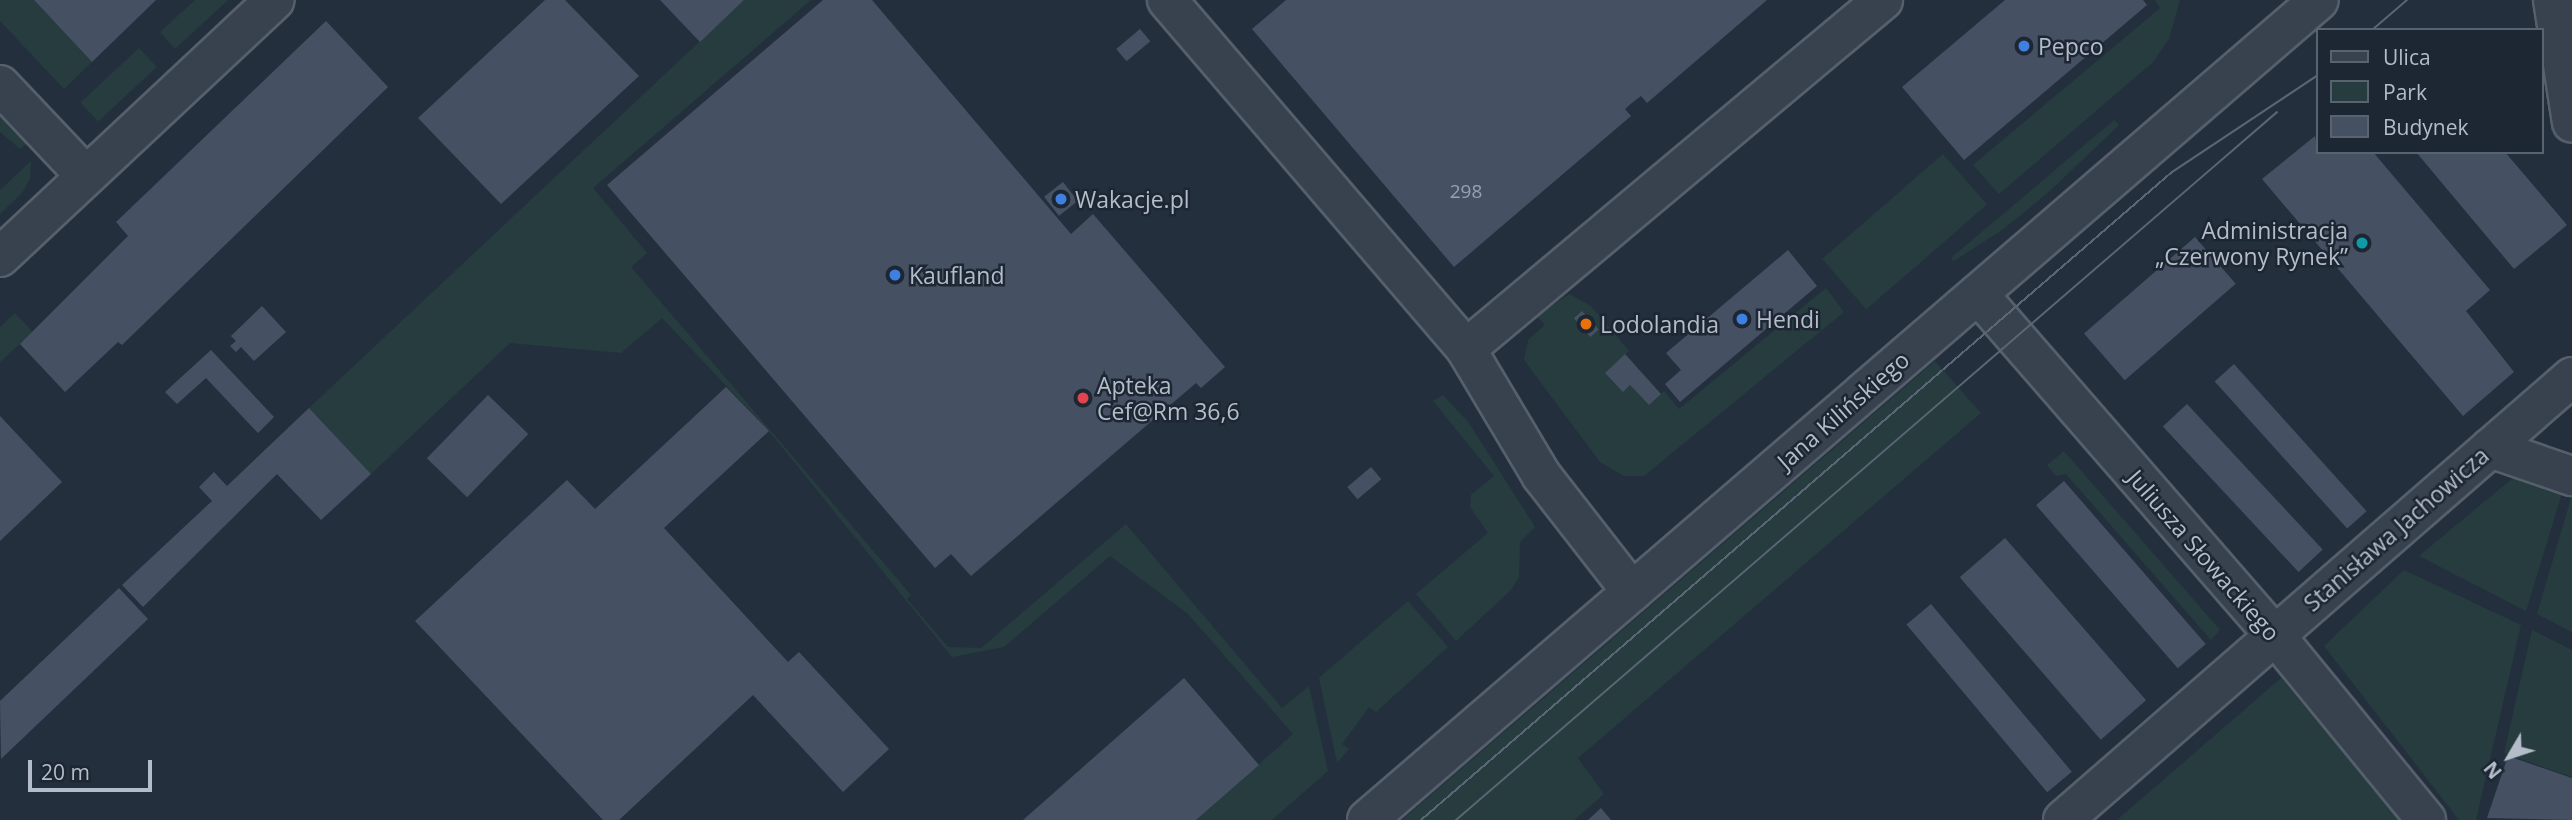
<!DOCTYPE html>
<meta charset="utf-8">
<style>
body{margin:0}
#map{position:relative;width:2572px;height:820px;overflow:hidden;background:#242f3e;font-family:"Open Sans",sans-serif}
div>[style]{position:absolute}
[style*='--x']{left:calc(var(--x)*1px);top:calc(var(--y)*1px);width:calc(var(--w)*1px);rotate:calc(var(--a)*1deg)}
.green>*{inset:0;background:#263c3f;transform-origin:0 0}
.building>*{inset:0;background:#455162;transform-origin:0 0}
.roads{filter:drop-shadow(2px 0 #565f6c) drop-shadow(-2px 0 #565f6c) drop-shadow(0 2px #565f6c) drop-shadow(0 -2px #565f6c)}
.minor>*{height:38px;margin:-19px;padding:0 19px;transform-origin:19px;border-radius:19px;background:#38414e}
.tram>*{height:2px;margin:-1px;padding:0 1px;transform-origin:1px;border-radius:1px;background:#5a6575}
.dots>*{width:19px;height:19px;translate:-50% -50%;box-sizing:border-box;border:4px solid #1d2633;border-radius:50%}
span{translate:-50% -50%;white-space:nowrap;text-align:center;line-height:1.15;-webkit-text-stroke:5px #1d2633;paint-order:stroke}
.number-label{font-size:19px;color:#98a1af}
.number-label span{-webkit-text-stroke-width:0}
.poi-label{font-size:23px;color:#b4bcc9}
.left{translate:0 -50%;text-align:left}
.right{translate:-100% -50%;text-align:right}
.street-label{font-size:23px;color:#b4bcc9}
.legend{position:absolute;left:2316px;top:28px;width:228px;height:126px;box-sizing:border-box;background:#1d2633;border:2px solid #59626f;margin:0;padding:9px 12px;list-style:none;font-size:21px;color:#b4bcc9}
.legend li{display:flex;align-items:center;gap:14px;height:35px}
.legend b{width:35px;border:2px solid #59626f}
.north{position:absolute;left:2474px;top:722px;width:70px;height:70px;-webkit-text-stroke:5px #1d2633;paint-order:stroke;rotate:231deg;font-size:19px;font-weight:700;line-height:28px;text-align:center;color:#b4bcc9}
.north::after{content:'';display:block;margin:auto;width:24px;height:32px;background:#b4bcc9;clip-path:polygon(50% 0,100% 100%,50% 72%,0 100%)}
.scale{position:absolute;left:28px;top:760px;width:124px;height:32px;box-sizing:border-box;border:4px solid #b4bcc9;border-top:0;padding-left:9px;font-size:21px;line-height:24px;white-space:nowrap;color:#b4bcc9;-webkit-text-stroke:5px #1d2633;paint-order:stroke}
</style>
<div id="map">
<div class="green">
<i style="clip-path:polygon(0 0,34px 0,92px 62px,64px 89px,0 21px)"></i>
<i style="clip-path:polygon(195px 0,228px 0,175px 49px,160px 32px)"></i>
<i style="clip-path:polygon(744px 0,811px 0,593px 188px,647px 253px,631px 267px,911px 595px,907px 599px,948px 647px,981px 648px,1126px 524px,1282px 708px,1309px 686px,1328px 771px,1272px 820px,1196px 820px,1293px 734px,1187px 613px,1110px 556px,1004px 647px,952px 657px,769px 431px,662px 318px,621px 353px,510px 343px,371px 474px,309px 408px)"></i>
<i style="clip-path:polygon(2155px 0,2180px 0,2169px 39px,2153px 62px,1999px 194px,1973px 165px,2160px 8px)"></i>
<i style="left:139px;top:48px;width:26px;height:80px;rotate:47deg"></i>
<i style="clip-path:polygon(0 109px,25px 136px,28px 143px,20px 149px,0 132px)"></i>
<i style="clip-path:polygon(2114px 120px,2119px 125px,2052px 189px,2005px 228px,1954px 261px,1951px 258px)"></i>
<i style="left:1943px;top:154px;width:67px;height:160px;rotate:49deg"></i>
<i style="clip-path:polygon(31px 161px,30px 179px,22px 193px,0 214px,0 190px)"></i>
<i style="clip-path:polygon(1826px 288px,1844px 312px,1644px 476px,1624px 476px,1600px 462px,1524px 360px,1528px 340px,1545px 325px,1536px 315px,1570px 294px,1592px 307px,1629px 351px,1605px 373px,1623px 391px,1630px 385px,1649px 405px,1664px 391px,1679px 409px)"></i>
<i style="clip-path:polygon(15px 313px,33px 332px,0 362px,0 327px)"></i>
<i style="clip-path:polygon(1935px 361px,1981px 413px,1578px 758px,1604px 794px,1574px 820px,1402px 820px)"></i>
<i style="clip-path:polygon(1443px 395px,1469px 423px,1535px 527px,1520px 542px,1519px 577px,1511px 590px,1456px 641px,1416px 594px,1488px 533px,1470px 507px,1471px 495px,1494px 476px,1433px 401px)"></i>
<i style="clip-path:polygon(2064px 451px,2220px 630px,2211px 640px,2066px 474px,2056px 476px,2047px 465px)"></i>
<i style="clip-path:polygon(2514px 477px,2562px 493px,2526px 611px,2419px 556px)"></i>
<i style="clip-path:polygon(2571px 498px,2572px 499px,2572px 632px,2537px 614px)"></i>
<i style="clip-path:polygon(2404px 570px,2521px 625px,2476px 820px,2459px 820px,2324px 646px)"></i>
<i style="clip-path:polygon(1408px 601px,1448px 647px,1376px 712px,1369px 707px,1342px 744px,1349px 749px,1337px 763px,1319px 678px)"></i>
<i style="clip-path:polygon(2532px 630px,2572px 650px,2572px 777px,2504px 753px)"></i>
<i style="clip-path:polygon(2281px 678px,2401px 820px,2117px 820px)"></i>
</div>
<div class="building">
<i style="clip-path:polygon(34px 0,156px 0,92px 62px)"></i>
<i style="clip-path:polygon(545px 0,565px 0,639px 76px,501px 204px,418px 118px)"></i>
<i style="clip-path:polygon(660px 0,744px 0,700px 42px)"></i>
<i style="clip-path:polygon(823px 0,872px 0,1071px 234px,1093px 214px,1225px 367px,1201px 388px,1196px 383px,971px 576px,951px 554px,935px 568px,607px 185px)"></i>
<i style="clip-path:polygon(1286px 0,1767px 0,1647px 103px,1641px 96px,1633px 102px,1625px 109px,1631px 116px,1454px 267px,1252px 29px)"></i>
<i style="clip-path:polygon(2005px 0,2143px 0,2147px 5px,1964px 160px,1902px 87px)"></i>
<i style="clip-path:polygon(326px 21px,388px 87px,122px 345px,118px 342px,65px 392px,20px 344px,128px 236px,116px 222px)"></i>
<i style="left:1140px;top:29px;width:16px;height:31px;rotate:50deg"></i>
<i style="clip-path:polygon(2315px 136px,2318px 152px,2373px 152px,2490px 290px,2466px 311px,2514px 372px,2463px 416px,2262px 179px)"></i>
<i style="clip-path:polygon(2416px 152px,2505px 152px,2567px 225px,2514px 269px)"></i>
<i style="left:1063px;top:182px;width:24px;height:24px;rotate:52deg"></i>
<i style="left:2195px;top:237px;width:62px;height:147px;rotate:49deg"></i>
<i style="clip-path:polygon(1788px 250px,1817px 286px,1680px 402px,1665px 384px,1681px 370px,1666px 353px)"></i>
<i style="clip-path:polygon(262px 306px,286px 332px,254px 361px,241px 347px,236px 352px,230px 346px,236px 341px,231px 336px)"></i>
<i style="left:1582px;top:311px;width:25px;height:11px;rotate:48deg"></i>
<i style="clip-path:polygon(211px 350px,274px 417px,258px 433px,206px 378px,177px 404px,165px 392px)"></i>
<i style="clip-path:polygon(1625px 354px,1661px 394px,1649px 405px,1630px 385px,1623px 392px,1605px 373px)"></i>
<i style="left:2234px;top:364px;width:198px;height:26px;rotate:48deg"></i>
<i style="clip-path:polygon(726px 387px,769px 431px,664px 528px,788px 662px,799px 652px,889px 749px,843px 792px,753px 695px,619px 820px,603px 820px,415px 621px,567px 480px,595px 509px)"></i>
<i style="left:488px;top:395px;width:56px;height:88px;rotate:44deg"></i>
<i style="left:2187px;top:404px;width:199px;height:33px;rotate:47deg"></i>
<i style="clip-path:polygon(309px 408px,371px 474px,321px 520px,277px 474px,143px 607px,122px 585px,212px 501px,199px 487px,214px 472px,227px 486px)"></i>
<i style="clip-path:polygon(0 416px,62px 482px,0 541px)"></i>
<i style="left:1371px;top:467px;width:16px;height:31px;rotate:50deg"></i>
<i style="left:2064px;top:481px;width:216px;height:37px;rotate:49deg"></i>
<i style="left:2005px;top:538px;width:215px;height:60px;rotate:49deg"></i>
<i style="clip-path:polygon(119px 588px,148px 619px,1px 759px,0 701px)"></i>
<i style="left:1931px;top:604px;width:219px;height:32px;rotate:50deg"></i>
<i style="clip-path:polygon(1184px 678px,1259px 765px,1196px 820px,1023px 820px)"></i>
<i style="clip-path:polygon(2508px 756px,2572px 778px,2572px 820px,2487px 818px)"></i>
<i style="clip-path:polygon(1601px 808px,1611px 820px,1588px 820px)"></i>
</div>
<div class="roads">
<div class="minor">
<i style="--x:1167;--y:0;--w:460;--a:49.4"></i>
<i style="--x:1466;--y:349;--w:147;--a:59.2"></i>
<i style="--x:1541;--y:475;--w:148;--a:52.1"></i>
<i style="--x:2553;--y:0;--w:124;--a:81.2"></i>
<i style="--x:0;--y:85;--w:125;--a:46.6"></i>
<i style="--x:0;--y:257;--w:376;--a:-43.1"></i>
<i style="--x:1978;--y:294;--w:451;--a:49"></i>
<i style="--x:2274;--y:634;--w:240;--a:50.7"></i>
<i style="--x:1466;--y:349;--w:544;--a:-39.93"></i>
<i style="--x:2490;--y:448;--w:87;--a:18.9"></i>
<i style="--x:1367;--y:820;--w:1256;--a:-40.74"></i>
<i style="--x:2063;--y:820;--w:675;--a:-41.03"></i>
</div>
</div>
<div class="tram">
<i style="--x:2372;--y:30;--w:46;--a:-40.6"></i>
<i style="--x:1421;--y:820;--w:992;--a:-40.79"></i>
<i style="--x:2172;--y:172;--w:175;--a:-33.6"></i>
<i style="--x:1456;--y:820;--w:1084;--a:-40.77"></i>
</div>
<div class="dots">
<i style="left:2024px;top:46px;background:#3f7fe0"></i>
<i style="left:1061px;top:199px;background:#3f7fe0"></i>
<i style="left:2362px;top:243px;background:#0f9aa8"></i>
<i style="left:895px;top:275px;background:#3f7fe0"></i>
<i style="left:1742px;top:319px;background:#3f7fe0"></i>
<i style="left:1586px;top:324px;background:#e8710a"></i>
<i style="left:1083px;top:398px;background:#e0444e"></i>
</div>
<div class="number-label">
<span style="left:1466px;top:192px">298</span>
</div>
<div class="poi-label">
<span class="left" style="left:2038px;top:46px">Pepco</span>
<span class="left" style="left:1075px;top:199px">Wakacje.pl</span>
<span class="right" style="left:2348px;top:243px">Administracja<br>„Czerwony Rynek”</span>
<span class="left" style="left:909px;top:275px">Kaufland</span>
<span class="left" style="left:1756px;top:319px">Hendi</span>
<span class="left" style="left:1600px;top:324px">Lodolandia</span>
<span class="left" style="left:1097px;top:398px">Apteka<br>Cef@Rm 36,6</span>
</div>
<div class="street-label">
<span style="left:1843px;top:410px;rotate:-41deg">Jana Kilińskiego</span>
<span style="left:2396px;top:529px;rotate:-41deg">Stanisława Jachowicza</span>
<span style="left:2204px;top:555px;rotate:49deg">Juliusza Słowackiego</span>
</div>
<ul class="legend">
<li><b style="height:9px;background:#38414e"></b>Ulica</li>
<li><b style="height:19px;background:#263c3f"></b>Park</li>
<li><b style="height:19px;background:#455162"></b>Budynek</li>
</ul>
<div class="north">N</div>
<div class="scale">20 m</div>
</div>
